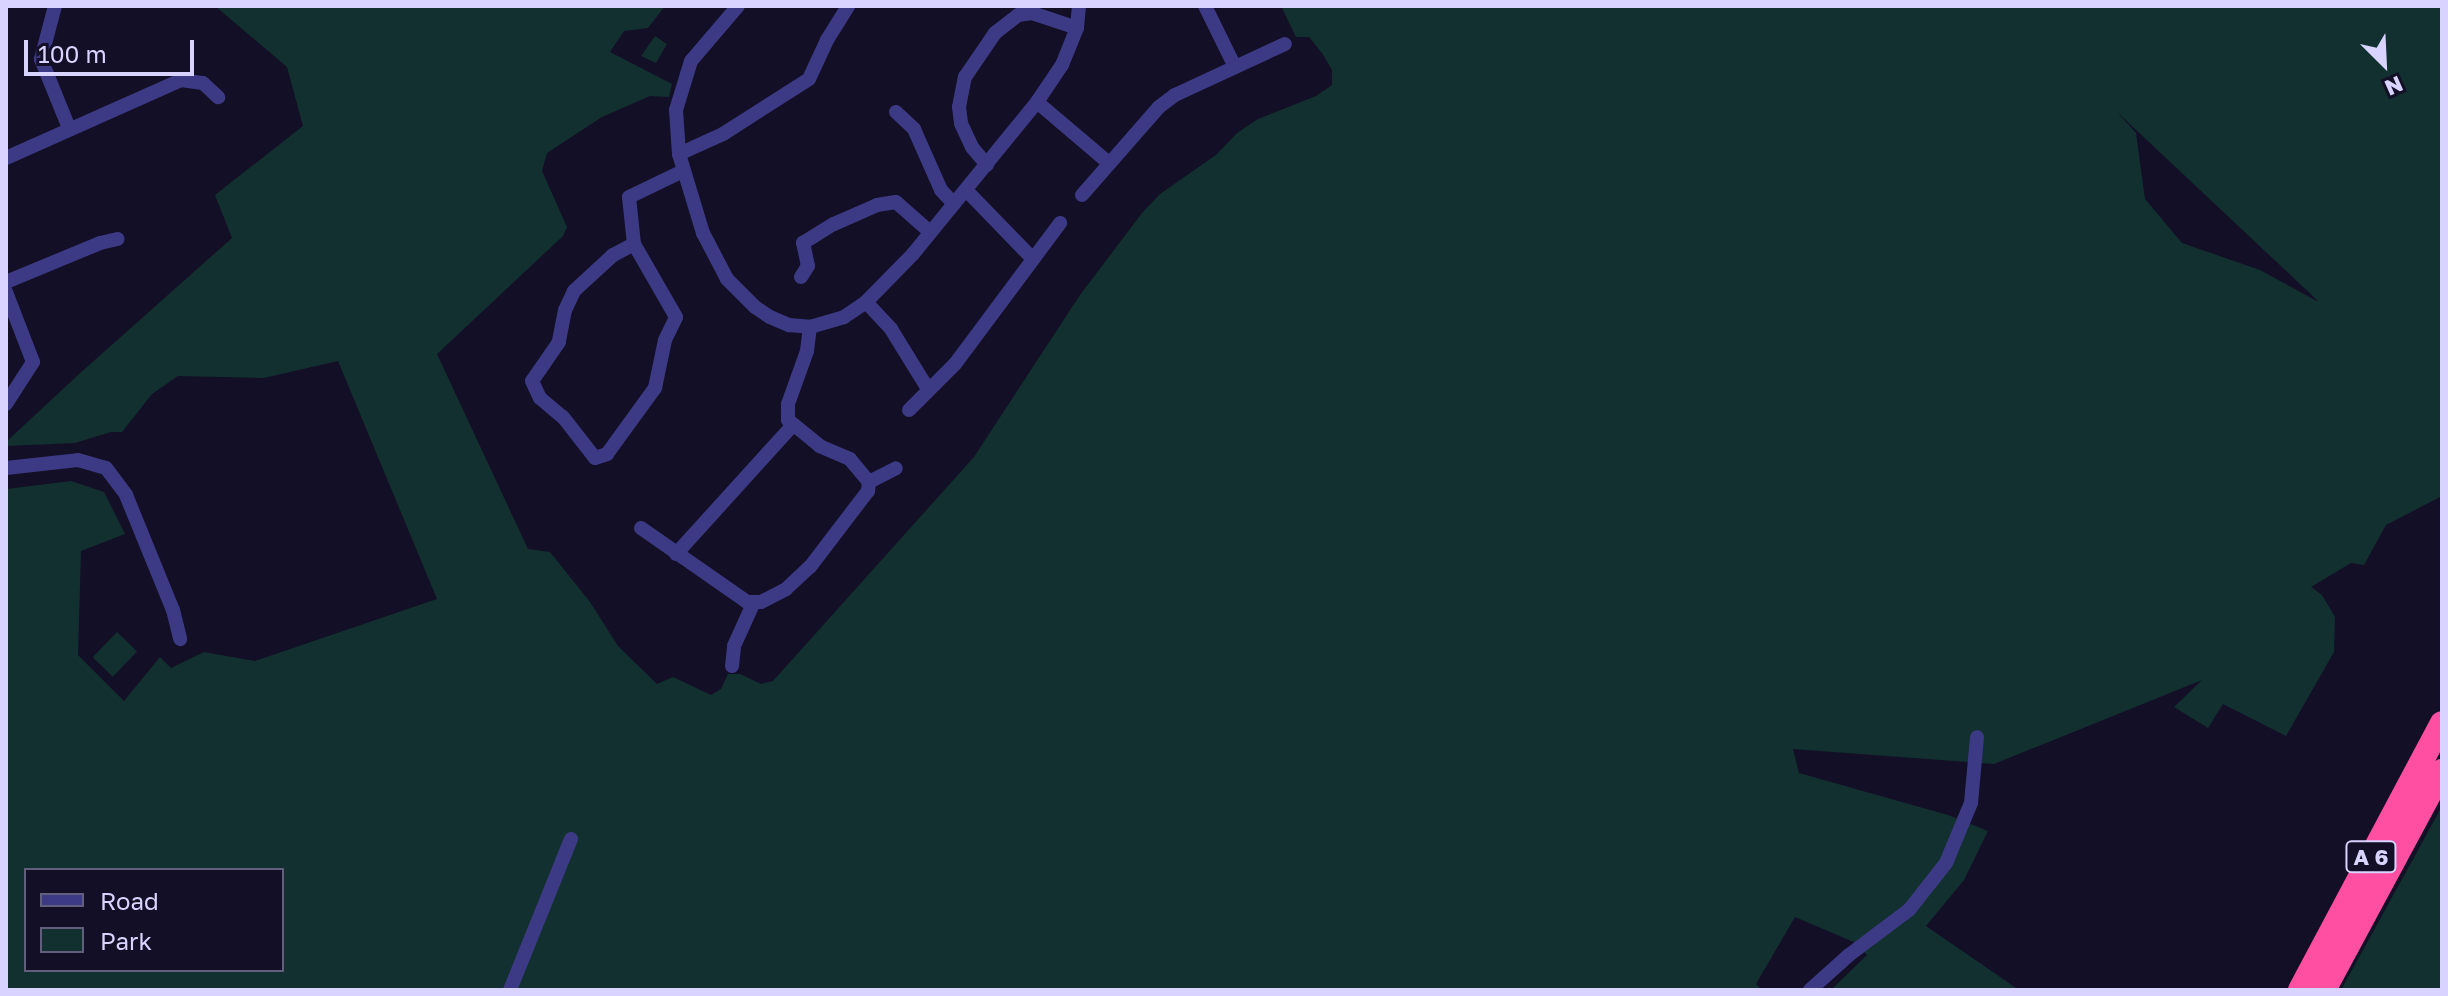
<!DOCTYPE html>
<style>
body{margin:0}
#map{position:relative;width:2448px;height:996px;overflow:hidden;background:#130f26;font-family:"Golos Text",sans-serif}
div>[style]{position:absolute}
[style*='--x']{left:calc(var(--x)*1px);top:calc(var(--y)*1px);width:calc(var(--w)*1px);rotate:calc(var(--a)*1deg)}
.green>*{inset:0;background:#12302f;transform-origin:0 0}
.stream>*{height:3px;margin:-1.5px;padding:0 1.5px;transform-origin:1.5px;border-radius:1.5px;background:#0c2248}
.street>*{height:14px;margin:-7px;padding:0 7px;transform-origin:7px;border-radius:7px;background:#3d3a85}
.highway>*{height:24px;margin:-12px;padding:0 12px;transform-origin:12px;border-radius:12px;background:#ff4fa3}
span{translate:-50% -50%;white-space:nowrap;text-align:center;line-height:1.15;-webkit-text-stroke:6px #130f26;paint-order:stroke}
.shield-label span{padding:2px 6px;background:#130f26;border:2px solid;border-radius:6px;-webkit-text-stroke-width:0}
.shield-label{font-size:22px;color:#d9d4ff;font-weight:700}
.frame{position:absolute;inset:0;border:8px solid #d9d4ff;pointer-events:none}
.legend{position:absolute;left:24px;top:868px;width:260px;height:104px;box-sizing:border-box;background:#130f26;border:2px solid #625e7d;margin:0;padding:10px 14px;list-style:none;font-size:24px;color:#d9d4ff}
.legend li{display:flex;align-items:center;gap:16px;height:40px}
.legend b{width:40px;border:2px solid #625e7d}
.north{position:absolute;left:2344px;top:24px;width:80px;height:80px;-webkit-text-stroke:6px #130f26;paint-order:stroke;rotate:156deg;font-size:22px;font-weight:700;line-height:32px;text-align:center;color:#d9d4ff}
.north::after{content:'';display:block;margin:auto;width:28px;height:36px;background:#d9d4ff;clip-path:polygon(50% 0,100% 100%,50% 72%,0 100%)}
.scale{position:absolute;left:24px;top:40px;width:170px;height:36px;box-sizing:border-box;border:4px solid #d9d4ff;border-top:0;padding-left:10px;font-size:24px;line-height:28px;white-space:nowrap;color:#d9d4ff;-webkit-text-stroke:6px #130f26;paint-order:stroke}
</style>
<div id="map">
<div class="green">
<i style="clip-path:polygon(evenodd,215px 6px,665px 6px,648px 28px,624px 31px,610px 52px,672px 84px,669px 97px,650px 96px,602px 117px,547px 153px,542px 171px,567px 227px,563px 236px,437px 354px,528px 549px,550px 552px,590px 602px,618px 646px,657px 684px,673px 677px,711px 695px,721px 689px,728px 674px,740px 674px,761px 684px,773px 681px,974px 457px,1080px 295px,1142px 213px,1160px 194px,1216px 155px,1237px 133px,1258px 119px,1316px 96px,1332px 85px,1332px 70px,1322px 53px,1309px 37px,1296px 37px,1281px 6px,2442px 6px,2442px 496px,2386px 525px,2364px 565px,2351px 563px,2311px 587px,2322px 595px,2335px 617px,2334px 652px,2286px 736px,2223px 704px,2208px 728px,2174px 707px,2202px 680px,1994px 764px,1793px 749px,1799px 773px,1948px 815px,1988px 831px,1964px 880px,1926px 926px,2019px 990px,1831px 990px,1867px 955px,1856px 943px,1795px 917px,1756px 984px,1762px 990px,6px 990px,6px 489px,71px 481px,104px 492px,125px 534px,81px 551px,78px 655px,124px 701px,160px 657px,171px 668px,204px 652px,255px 661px,437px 599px,338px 361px,264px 378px,178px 376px,152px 394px,122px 432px,111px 432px,75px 443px,6px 446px,6px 442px,78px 375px,232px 238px,215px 195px,303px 126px,287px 67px,215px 6px,2117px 112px,2317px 300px,2317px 301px,2260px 270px,2182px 243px,2145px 199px,2136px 133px,2117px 112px,215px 6px,26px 870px,282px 870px,282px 970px,26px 970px,26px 870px)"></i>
<i style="clip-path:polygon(655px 36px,667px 44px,656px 63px,641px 56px)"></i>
<i style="left:117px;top:632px;width:28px;height:35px;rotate:44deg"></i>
<i style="clip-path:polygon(2442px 806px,2442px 990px,2341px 990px,2423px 841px)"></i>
</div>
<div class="stream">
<i style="--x:450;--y:990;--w:40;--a:0"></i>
</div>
<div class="street">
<i style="--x:55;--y:6;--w:55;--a:104.8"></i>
<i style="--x:41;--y:59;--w:74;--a:67.9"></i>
<i style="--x:738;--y:6;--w:72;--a:130.5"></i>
<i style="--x:691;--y:61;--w:51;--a:107"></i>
<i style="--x:676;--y:110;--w:44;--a:86.1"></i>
<i style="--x:679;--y:154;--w:83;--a:73.1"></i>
<i style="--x:703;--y:233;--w:52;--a:62.4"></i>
<i style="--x:727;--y:279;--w:40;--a:45"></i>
<i style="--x:755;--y:307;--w:18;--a:34"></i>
<i style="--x:770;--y:317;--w:21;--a:23"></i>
<i style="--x:789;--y:325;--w:21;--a:5"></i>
<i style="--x:810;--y:327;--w:35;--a:-16"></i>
<i style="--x:844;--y:317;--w:27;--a:-34"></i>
<i style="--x:866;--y:302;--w:67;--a:-45.6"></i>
<i style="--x:913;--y:254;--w:196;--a:-50.8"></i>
<i style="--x:1037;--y:102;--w:45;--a:-56"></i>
<i style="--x:1062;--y:65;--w:40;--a:-68"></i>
<i style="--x:1077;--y:28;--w:22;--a:-85"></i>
<i style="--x:1205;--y:6;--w:68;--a:63.8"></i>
<i style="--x:1037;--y:102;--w:94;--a:40.3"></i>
<i style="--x:896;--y:112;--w:25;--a:43"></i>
<i style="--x:914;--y:129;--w:67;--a:66.1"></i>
<i style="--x:941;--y:190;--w:19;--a:47"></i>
<i style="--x:679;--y:154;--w:48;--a:-24.4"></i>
<i style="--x:723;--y:134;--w:102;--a:-32.6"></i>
<i style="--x:809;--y:79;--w:43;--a:-65.2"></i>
<i style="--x:827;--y:40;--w:40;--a:-58"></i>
<i style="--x:6;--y:158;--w:192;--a:-24"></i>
<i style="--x:181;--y:80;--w:22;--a:8"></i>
<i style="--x:203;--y:83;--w:21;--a:43"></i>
<i style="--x:987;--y:165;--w:23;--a:-130"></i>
<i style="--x:972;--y:147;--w:26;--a:-115"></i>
<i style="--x:961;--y:123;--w:16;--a:-97"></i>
<i style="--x:959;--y:107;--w:31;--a:-79"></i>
<i style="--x:965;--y:77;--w:53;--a:-55.7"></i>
<i style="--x:995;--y:33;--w:29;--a:-38"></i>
<i style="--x:1018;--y:15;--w:14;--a:-8"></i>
<i style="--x:1032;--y:13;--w:47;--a:18.4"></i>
<i style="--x:966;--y:190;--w:95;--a:45.9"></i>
<i style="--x:1082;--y:195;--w:117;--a:-48.8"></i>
<i style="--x:1159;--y:107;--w:20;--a:-37"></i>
<i style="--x:1175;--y:95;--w:121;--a:-24.9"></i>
<i style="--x:634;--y:244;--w:24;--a:152"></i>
<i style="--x:613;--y:255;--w:53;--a:137.3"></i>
<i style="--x:574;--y:291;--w:21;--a:115"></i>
<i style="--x:565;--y:310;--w:33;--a:101"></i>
<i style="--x:559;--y:342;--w:47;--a:124.7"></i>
<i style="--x:532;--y:381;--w:19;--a:65"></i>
<i style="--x:540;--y:398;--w:30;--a:40"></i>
<i style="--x:563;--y:417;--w:52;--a:52"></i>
<i style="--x:595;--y:458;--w:13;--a:-18"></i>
<i style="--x:607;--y:454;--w:82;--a:-54"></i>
<i style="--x:655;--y:388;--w:49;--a:-78.2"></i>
<i style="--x:665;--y:340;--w:25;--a:-64"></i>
<i style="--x:676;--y:317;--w:84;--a:-119.9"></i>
<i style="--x:634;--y:244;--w:47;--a:-96.1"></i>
<i style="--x:629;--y:197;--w:60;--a:-25.7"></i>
<i style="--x:801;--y:277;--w:13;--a:-58"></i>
<i style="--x:808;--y:266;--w:24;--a:-102"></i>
<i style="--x:803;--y:243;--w:36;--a:-32"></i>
<i style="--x:834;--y:224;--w:47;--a:-23.8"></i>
<i style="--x:877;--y:205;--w:19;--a:-9"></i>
<i style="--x:896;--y:202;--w:45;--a:41.4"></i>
<i style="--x:6;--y:282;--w:102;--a:-22.5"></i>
<i style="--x:100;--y:243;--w:18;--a:-13"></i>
<i style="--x:6;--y:292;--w:75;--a:68.9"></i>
<i style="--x:33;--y:362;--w:50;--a:122.7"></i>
<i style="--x:866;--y:302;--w:37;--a:47"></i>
<i style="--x:891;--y:329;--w:70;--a:58.3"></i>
<i style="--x:909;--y:410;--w:65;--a:-45"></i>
<i style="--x:955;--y:364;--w:176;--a:-53.3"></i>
<i style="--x:6;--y:468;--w:72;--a:-6.3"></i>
<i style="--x:78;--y:460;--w:29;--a:16"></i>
<i style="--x:106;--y:468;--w:34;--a:53"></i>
<i style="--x:126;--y:495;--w:124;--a:67.8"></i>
<i style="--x:173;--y:610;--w:30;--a:76"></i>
<i style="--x:869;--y:482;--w:30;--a:-27"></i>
<i style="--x:641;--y:528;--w:129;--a:34.9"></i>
<i style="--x:747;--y:602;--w:14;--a:0"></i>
<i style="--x:761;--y:602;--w:28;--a:-27"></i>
<i style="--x:786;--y:589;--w:33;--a:-43"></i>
<i style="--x:810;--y:567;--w:96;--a:-52.7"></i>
<i style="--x:868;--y:491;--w:9;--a:-84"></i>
<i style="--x:869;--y:482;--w:30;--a:-130"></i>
<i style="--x:850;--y:459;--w:33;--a:-157"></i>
<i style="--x:820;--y:446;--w:41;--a:-140.9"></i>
<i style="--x:788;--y:420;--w:16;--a:-90"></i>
<i style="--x:788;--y:404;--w:56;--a:-70.3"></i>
<i style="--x:807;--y:351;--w:24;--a:-83"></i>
<i style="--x:676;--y:554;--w:173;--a:-47.8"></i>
<i style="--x:732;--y:666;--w:20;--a:-84"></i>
<i style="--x:734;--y:646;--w:46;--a:-65.7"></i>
<i style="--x:510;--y:990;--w:163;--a:-68"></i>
<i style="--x:1810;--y:990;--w:52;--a:-41.9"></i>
<i style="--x:1849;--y:955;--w:75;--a:-36.9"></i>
<i style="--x:1909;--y:910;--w:60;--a:-51.8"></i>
<i style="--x:1946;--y:863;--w:65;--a:-67.4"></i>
<i style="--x:1971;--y:803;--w:66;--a:-84.8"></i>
</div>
<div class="highway">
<i style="--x:2300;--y:990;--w:302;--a:-62"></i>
<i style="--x:2324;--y:990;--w:249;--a:-61.7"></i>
</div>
<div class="shield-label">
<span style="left:2371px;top:857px">A 6</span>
</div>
<div class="frame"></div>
<ul class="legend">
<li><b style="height:10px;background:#3d3a85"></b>Road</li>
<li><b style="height:22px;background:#12302f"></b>Park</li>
</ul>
<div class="north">N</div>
<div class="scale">100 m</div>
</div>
